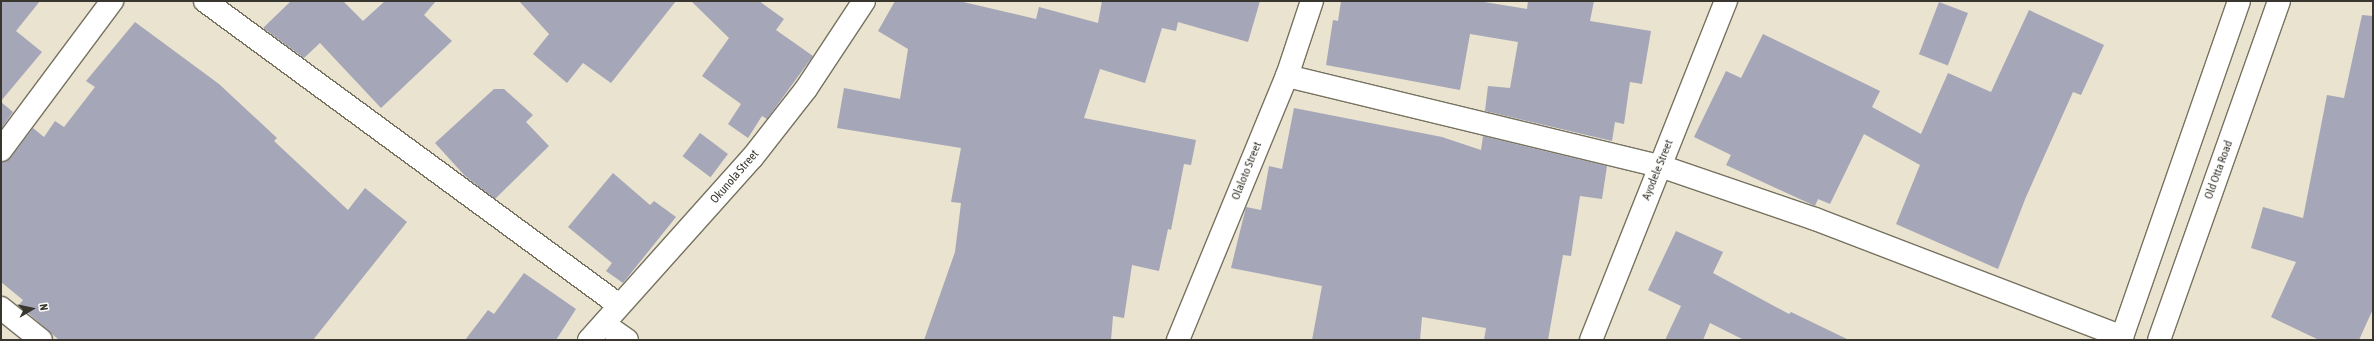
<!DOCTYPE html>
<style>
body{margin:0}
#map{position:relative;width:2374px;height:341px;overflow:hidden;background:#e9e3cf;font-family:"Asap Condensed",sans-serif}
div>[style]{position:absolute}
[style*='--x']{left:calc(var(--x)*1px);top:calc(var(--y)*1px);width:calc(var(--w)*1px);rotate:calc(var(--a)*1deg)}
.building>*{inset:0;background:#a6a6b9;transform-origin:0 0}
.roads{filter:drop-shadow(1px 0 #777260) drop-shadow(-1px 0 #777260) drop-shadow(0 1px #777260) drop-shadow(0 -1px #777260)}
.minor>*{height:22px;margin:-11px;padding:0 11px;transform-origin:11px;border-radius:11px;background:#fff}
span{translate:-50% -50%;white-space:nowrap;text-align:center;line-height:1.15;-webkit-text-stroke:3px #fff;paint-order:stroke}
.street-label{font-size:12px;color:#38362e}
.frame{position:absolute;inset:0;border:2px solid #38362e;pointer-events:none}
.north{position:absolute;left:12px;top:289px;width:40px;height:40px;-webkit-text-stroke:3px #fff;paint-order:stroke;rotate:81deg;font-size:11px;font-weight:700;line-height:16px;text-align:center;color:#38362e}
.north::after{content:'';display:block;margin:auto;width:14px;height:18px;background:#38362e;clip-path:polygon(50% 0,100% 100%,50% 72%,0 100%)}
</style>
<div id="map">
<div class="building">
<i style="clip-path:polygon(1px 1px,40px 1px,16px 31px,42px 52px,1px 101px)"></i>
<i style="clip-path:polygon(291px 1px,343px 1px,363px 21px,385px 1px,436px 1px,424px 15px,452px 41px,381px 108px,320px 43px,304px 58px,263px 28px)"></i>
<i style="clip-path:polygon(519px 1px,676px 1px,611px 83px,583px 63px,567px 83px,533px 54px,549px 34px)"></i>
<i style="clip-path:polygon(691px 1px,759px 1px,784px 19px,776px 30px,813px 56px,767px 119px,762px 116px,748px 138px,728px 124px,741px 104px,702px 76px,729px 38px)"></i>
<i style="clip-path:polygon(895px 1px,959px 1px,1036px 19px,1039px 7px,1098px 23px,1102px 1px,1260px 1px,1248px 42px,1178px 22px,1176px 31px,1162px 28px,1145px 83px,1100px 69px,1084px 118px,1196px 140px,1191px 165px,1184px 164px,1171px 230px,1168px 229px,1159px 271px,1132px 265px,1124px 318px,1113px 316px,1111px 340px,924px 340px,955px 252px,961px 203px,951px 202px,961px 148px,837px 128px,844px 88px,900px 99px,908px 49px,878px 31px)"></i>
<i style="clip-path:polygon(1341px 1px,1478px 1px,1527px 9px,1528px 1px,1594px 1px,1590px 21px,1651px 31px,1642px 84px,1630px 82px,1624px 124px,1615px 122px,1612px 141px,1485px 111px,1488px 86px,1510px 88px,1518px 42px,1470px 34px,1460px 90px,1326px 65px,1333px 20px,1338px 21px)"></i>
<i style="left:1939px;top:2px;width:31px;height:56px;rotate:21deg"></i>
<i style="clip-path:polygon(2029px 10px,2104px 45px,2081px 95px,2073px 92px,2026px 197px,1998px 269px,1896px 224px,1920px 165px,1864px 134px,1830px 204px,1818px 199px,1815px 206px,1726px 165px,1731px 155px,1694px 137px,1726px 71px,1741px 78px,1763px 34px,1880px 91px,1872px 107px,1921px 134px,1948px 73px,1991px 92px)"></i>
<i style="clip-path:polygon(2362px 15px,2373px 16px,2373px 309px,2359px 340px,2319px 340px,2271px 317px,2296px 262px,2251px 248px,2263px 207px,2303px 218px,2327px 95px,2344px 98px)"></i>
<i style="clip-path:polygon(135px 22px,219px 84px,277px 138px,274px 141px,348px 210px,365px 188px,407px 222px,313px 340px,59px 340px,19px 305px,23px 300px,1px 282px,1px 162px,11px 157px,33px 128px,44px 137px,55px 121px,64px 127px,95px 87px,86px 81px)"></i>
<i style="clip-path:polygon(494px 89px,504px 89px,533px 115px,526px 122px,549px 146px,495px 199px,465px 176px,435px 143px)"></i>
<i style="clip-path:polygon(1px 102px,13px 112px,1px 129px)"></i>
<i style="clip-path:polygon(1294px 108px,1442px 137px,1481px 150px,1483px 136px,1607px 166px,1602px 199px,1580px 196px,1571px 256px,1563px 255px,1548px 340px,1484px 340px,1486px 328px,1422px 317px,1420px 340px,1312px 340px,1322px 286px,1231px 268px,1246px 207px,1261px 210px,1269px 166px,1282px 169px)"></i>
<i style="left:700px;top:133px;width:35px;height:29px;rotate:37deg"></i>
<i style="clip-path:polygon(613px 173px,650px 205px,654px 201px,676px 217px,623px 283px,606px 271px,612px 263px,568px 227px)"></i>
<i style="clip-path:polygon(1676px 231px,1723px 252px,1713px 273px,1789px 314px,1791px 312px,1849px 340px,1744px 340px,1710px 323px,1703px 340px,1665px 340px,1681px 306px,1648px 290px)"></i>
<i style="clip-path:polygon(524px 273px,576px 309px,556px 340px,465px 340px,488px 310px,494px 314px)"></i>
</div>
<div class="roads">
<div class="minor">
<i style="--x:205;--y:1;--w:514;--a:36.29"></i>
<i style="--x:1287;--y:76;--w:384;--a:13.6"></i>
<i style="--x:1660;--y:166;--w:164;--a:18.9"></i>
<i style="--x:1815;--y:219;--w:329;--a:21"></i>
<i style="--x:1;--y:150;--w:186;--a:-53.3"></i>
<i style="--x:1;--y:308;--w:51;--a:38.7"></i>
<i style="--x:604;--y:324;--w:28;--a:35"></i>
<i style="--x:589;--y:340;--w:244;--a:-48.2"></i>
<i style="--x:752;--y:158;--w:88;--a:-52"></i>
<i style="--x:806;--y:89;--w:105;--a:-56.6"></i>
<i style="--x:1178;--y:340;--w:286;--a:-67.6"></i>
<i style="--x:1287;--y:76;--w:79;--a:-71.6"></i>
<i style="--x:1591;--y:340;--w:365;--a:-68.3"></i>
<i style="--x:2121;--y:340;--w:359;--a:-70.8"></i>
<i style="--x:2159;--y:340;--w:360;--a:-70.5"></i>
</div>
</div>
<div class="street-label">
<span style="left:1658px;top:170px;rotate:-68deg">Ayodele Street</span>
<span style="left:2219px;top:170px;rotate:-70deg">Old Otta Road</span>
<span style="left:1247px;top:171px;rotate:-68deg">Olaloto Street</span>
<span style="left:735px;top:177px;rotate:-49deg">Okunola Street</span>
</div>
<div class="frame"></div>
<div class="north">N</div>
</div>
